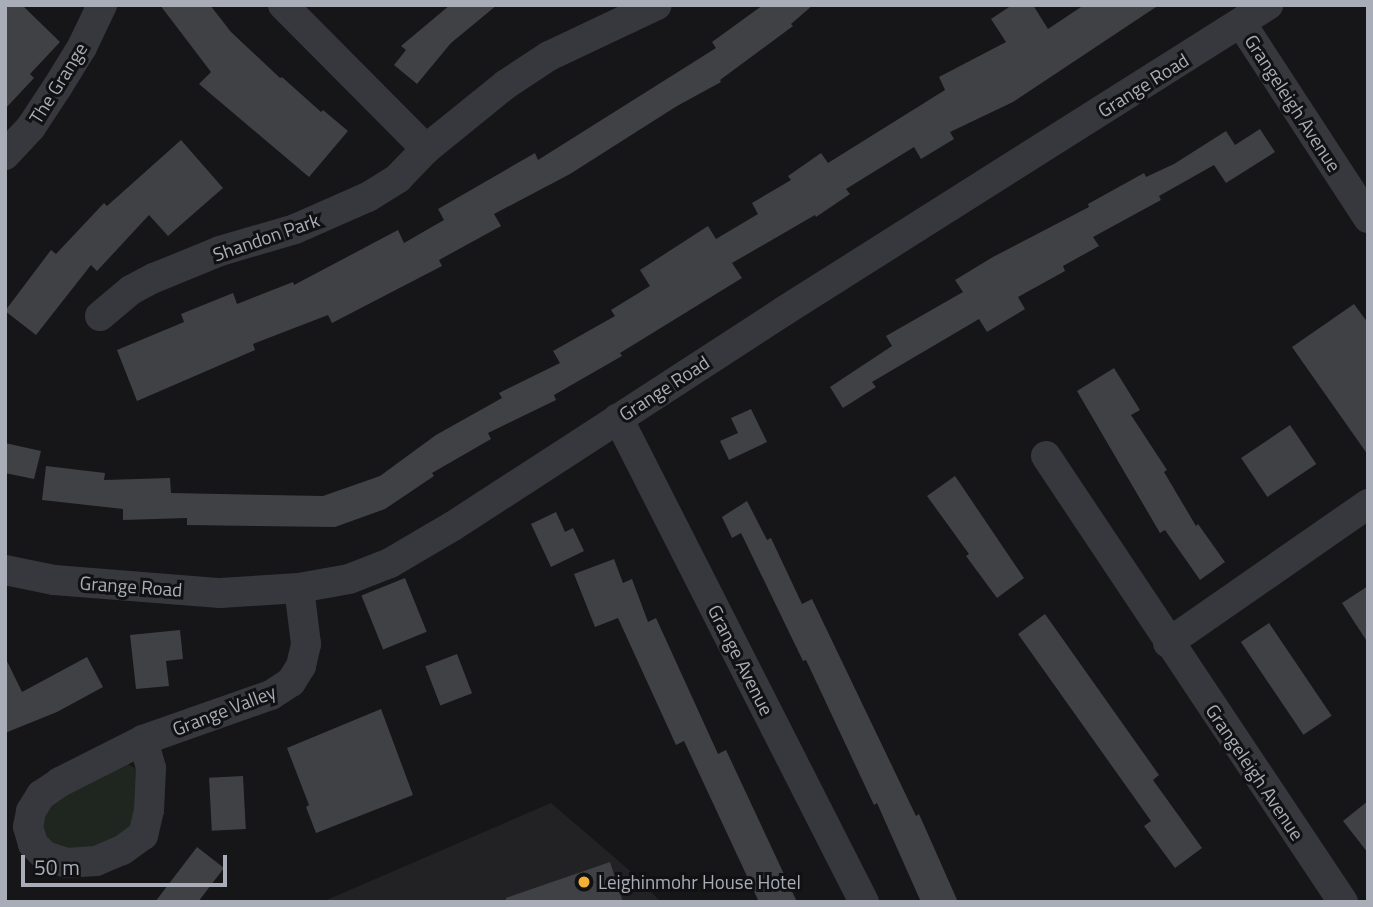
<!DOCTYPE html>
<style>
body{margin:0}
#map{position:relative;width:1373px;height:907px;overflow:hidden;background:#161618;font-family:"Titillium Web",sans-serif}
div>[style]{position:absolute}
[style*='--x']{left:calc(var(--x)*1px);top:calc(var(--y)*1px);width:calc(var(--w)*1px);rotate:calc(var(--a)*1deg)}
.built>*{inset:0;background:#222225}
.green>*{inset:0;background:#1e261f}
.building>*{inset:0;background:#404145;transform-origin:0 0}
.street>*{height:30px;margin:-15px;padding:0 15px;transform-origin:15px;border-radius:15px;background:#37383d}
.dots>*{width:19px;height:19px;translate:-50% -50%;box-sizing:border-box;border:4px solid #111113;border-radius:50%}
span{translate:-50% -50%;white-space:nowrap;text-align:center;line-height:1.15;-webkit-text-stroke:6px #111113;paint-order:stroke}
.street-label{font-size:19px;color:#a8adb8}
.poi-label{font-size:19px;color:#a8adb8}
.left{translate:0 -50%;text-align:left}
.frame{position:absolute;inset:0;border:7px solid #a8adb8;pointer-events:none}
.scale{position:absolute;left:21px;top:855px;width:206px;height:32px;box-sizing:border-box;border:4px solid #a8adb8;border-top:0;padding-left:9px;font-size:21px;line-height:24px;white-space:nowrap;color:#a8adb8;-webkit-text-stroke:5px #111113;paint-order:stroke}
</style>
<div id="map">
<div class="built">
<i style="clip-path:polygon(551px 803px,628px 869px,661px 902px,322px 902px)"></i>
</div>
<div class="green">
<i style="clip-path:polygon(127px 763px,139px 771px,138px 811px,126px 836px,77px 851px,52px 844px,41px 829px,43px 820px,56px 799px)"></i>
</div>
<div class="building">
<i style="clip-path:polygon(5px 5px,22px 5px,60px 42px,30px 74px,34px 78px,5px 109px)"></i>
<i style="clip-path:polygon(160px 5px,210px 5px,231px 32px,280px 78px,282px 77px,321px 112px,323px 110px,348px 131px,309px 177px,199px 84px,211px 72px)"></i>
<i style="clip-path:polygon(450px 5px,497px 5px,451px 43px,417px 84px,394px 65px,406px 50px,401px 46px)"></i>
<i style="clip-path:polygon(763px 5px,813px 5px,791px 24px,793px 26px,720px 80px,721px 82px,677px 106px,570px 174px,494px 214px,501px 226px,439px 260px,442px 266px,332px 323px,328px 315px,253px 344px,255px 350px,137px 401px,117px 350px,184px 322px,181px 314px,233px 293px,237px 304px,293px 282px,294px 285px,398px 230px,404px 243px,444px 220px,438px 209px,535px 153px,538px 160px,716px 48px,712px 42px)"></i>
<i style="clip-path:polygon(1012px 5px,1033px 5px,1048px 29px,1084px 5px,1159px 5px,1013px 102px,950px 132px,954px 139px,921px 159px,914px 147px,846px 189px,850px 194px,816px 217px,815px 215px,732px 263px,742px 278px,620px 353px,622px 356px,554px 395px,556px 400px,488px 433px,491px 439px,432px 473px,434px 476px,385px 509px,335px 527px,187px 525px,187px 518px,123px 520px,123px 509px,42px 500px,46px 466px,105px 473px,104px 480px,170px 478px,171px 493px,323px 496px,380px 476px,436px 435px,502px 398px,499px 393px,560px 363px,553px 351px,615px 316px,611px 310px,650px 286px,640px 270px,708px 226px,716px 239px,758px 214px,752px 203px,791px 180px,788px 176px,821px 153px,828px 163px,945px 90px,939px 77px,1006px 42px,991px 19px)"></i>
<i style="clip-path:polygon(1260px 129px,1275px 152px,1226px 183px,1214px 165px,1159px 196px,1161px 200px,1093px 237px,1099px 246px,1063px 266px,1065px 271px,1018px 297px,1025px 309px,987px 332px,979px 319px,872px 382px,876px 387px,843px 408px,830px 387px,892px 346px,886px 336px,963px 292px,955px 280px,993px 257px,1089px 207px,1088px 204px,1144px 173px,1146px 177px,1174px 164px,1226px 131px,1235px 145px)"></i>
<i style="clip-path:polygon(181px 140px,223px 188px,168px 236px,149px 215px,97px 271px,91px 265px,36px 335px,5px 311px,51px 250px,56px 254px,104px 203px,107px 206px)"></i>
<i style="clip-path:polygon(1354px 304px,1368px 323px,1368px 455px,1292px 347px)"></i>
<i style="clip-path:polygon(1114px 368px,1140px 410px,1131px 415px,1167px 470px,1164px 472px,1196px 526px,1198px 524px,1225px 562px,1200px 580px,1165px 530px,1160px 533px,1077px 391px)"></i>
<i style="clip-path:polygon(751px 409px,767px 442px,729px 460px,720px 441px,738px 433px,731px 418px)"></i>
<i style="left:1290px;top:425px;width:47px;height:59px;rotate:56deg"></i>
<i style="clip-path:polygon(5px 443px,41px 451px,34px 479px,5px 473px)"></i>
<i style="clip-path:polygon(955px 476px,1024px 578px,997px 598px,966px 556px,969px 554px,927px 496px)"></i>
<i style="clip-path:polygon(747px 501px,767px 540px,771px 538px,802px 604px,812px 599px,916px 816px,919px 814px,958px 902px,921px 902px,877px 803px,874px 805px,806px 660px,803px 661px,741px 533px,732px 538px,722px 517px)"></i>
<i style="clip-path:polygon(556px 512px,565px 532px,573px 528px,584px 551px,551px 567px,531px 524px)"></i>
<i style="clip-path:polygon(614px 559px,623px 583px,632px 579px,648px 622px,656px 618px,718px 754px,726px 750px,797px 902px,759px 902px,684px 741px,676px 745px,618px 618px,595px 627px,574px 574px)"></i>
<i style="left:405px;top:578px;width:58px;height:47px;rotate:68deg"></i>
<i style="clip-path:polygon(1368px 586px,1368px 643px,1342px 603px)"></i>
<i style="clip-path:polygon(1045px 614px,1159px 775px,1153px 780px,1202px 848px,1175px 868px,1144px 826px,1151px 821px,1018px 634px)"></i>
<i style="left:1269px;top:623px;width:112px;height:34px;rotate:56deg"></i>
<i style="clip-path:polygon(180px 630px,183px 659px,166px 661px,169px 686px,136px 689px,130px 635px)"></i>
<i style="left:457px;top:654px;width:42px;height:34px;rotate:69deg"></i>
<i style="clip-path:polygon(5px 657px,22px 692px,87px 657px,103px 687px,57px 712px,5px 733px)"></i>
<i style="clip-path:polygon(381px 709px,413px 795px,316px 833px,306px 807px,309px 805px,287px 748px)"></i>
<i style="left:243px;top:776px;width:53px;height:34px;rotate:87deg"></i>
<i style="clip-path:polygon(1368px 801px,1368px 853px,1343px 821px)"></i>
<i style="clip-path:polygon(197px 847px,224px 868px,198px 902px,155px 902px)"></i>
<i style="clip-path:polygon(610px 862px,623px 902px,506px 902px,506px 898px)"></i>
</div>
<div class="street">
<i style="--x:283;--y:5;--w:203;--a:45.2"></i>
<i style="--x:1241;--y:23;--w:233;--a:56.9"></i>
<i style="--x:5;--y:155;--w:38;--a:-47"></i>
<i style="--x:31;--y:127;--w:49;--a:-56.6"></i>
<i style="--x:58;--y:86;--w:46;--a:-58.4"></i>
<i style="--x:82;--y:47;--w:47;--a:-64.5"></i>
<i style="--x:100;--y:316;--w:40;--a:-40"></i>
<i style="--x:131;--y:290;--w:26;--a:-28"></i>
<i style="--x:154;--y:278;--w:71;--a:-22.2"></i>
<i style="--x:220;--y:251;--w:78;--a:-16.3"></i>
<i style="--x:295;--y:229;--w:80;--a:-23.7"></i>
<i style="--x:368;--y:197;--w:36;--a:-32"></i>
<i style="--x:398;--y:178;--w:40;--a:-46"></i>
<i style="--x:426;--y:149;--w:102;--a:-39"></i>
<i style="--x:505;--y:85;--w:53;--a:-33.4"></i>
<i style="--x:549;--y:56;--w:119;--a:-25.3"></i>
<i style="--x:618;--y:418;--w:543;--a:63.06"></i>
<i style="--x:1046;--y:456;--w:536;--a:56.34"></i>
<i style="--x:5;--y:570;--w:50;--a:11.5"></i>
<i style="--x:54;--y:580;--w:167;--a:4.5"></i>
<i style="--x:220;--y:593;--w:79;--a:-3.6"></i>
<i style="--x:299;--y:588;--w:51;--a:-10.2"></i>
<i style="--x:349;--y:579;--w:44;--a:-21.3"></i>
<i style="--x:390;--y:563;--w:73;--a:-30.4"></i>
<i style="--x:453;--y:526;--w:395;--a:-33"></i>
<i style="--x:784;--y:311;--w:573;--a:-32.3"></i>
<i style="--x:1168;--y:643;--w:244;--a:-34.8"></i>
<i style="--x:143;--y:740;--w:29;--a:74"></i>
<i style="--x:151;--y:768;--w:42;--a:92.7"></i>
<i style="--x:149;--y:810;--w:26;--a:103"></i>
<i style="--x:143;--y:835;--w:26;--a:144"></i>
<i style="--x:122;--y:850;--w:28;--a:157"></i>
<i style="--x:96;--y:861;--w:29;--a:176"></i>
<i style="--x:67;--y:863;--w:23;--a:-162"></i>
<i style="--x:45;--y:856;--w:17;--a:-135"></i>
<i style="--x:33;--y:844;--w:18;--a:-106"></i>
<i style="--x:28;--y:827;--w:16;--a:-79"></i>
<i style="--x:31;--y:811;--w:19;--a:-58"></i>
<i style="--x:41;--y:795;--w:23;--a:-34"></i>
<i style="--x:60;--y:782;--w:93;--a:-26.8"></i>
<i style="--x:143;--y:740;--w:136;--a:-19.4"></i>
<i style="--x:271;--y:695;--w:24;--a:-33"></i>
<i style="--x:291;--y:682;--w:19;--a:-58"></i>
<i style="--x:301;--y:666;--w:23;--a:-77"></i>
<i style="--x:306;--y:644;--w:56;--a:-97.1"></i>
</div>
<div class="dots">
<i style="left:584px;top:882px;background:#f2b134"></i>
</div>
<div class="street-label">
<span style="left:58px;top:83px;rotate:-58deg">The Grange</span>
<span style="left:1143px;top:85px;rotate:-32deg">Grange Road</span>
<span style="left:1293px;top:103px;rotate:57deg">Grangeleigh Avenue</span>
<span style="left:266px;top:237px;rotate:-19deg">Shandon Park</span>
<span style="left:664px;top:388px;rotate:-33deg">Grange Road</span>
<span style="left:131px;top:586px;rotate:4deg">Grange Road</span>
<span style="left:741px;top:660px;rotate:63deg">Grange Avenue</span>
<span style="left:224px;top:710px;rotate:-21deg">Grange Valley</span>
<span style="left:1255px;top:772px;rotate:56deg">Grangeleigh Avenue</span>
</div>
<div class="poi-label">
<span class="left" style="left:598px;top:882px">Leighinmohr House Hotel</span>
</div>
<div class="frame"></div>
<div class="scale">50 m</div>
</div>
